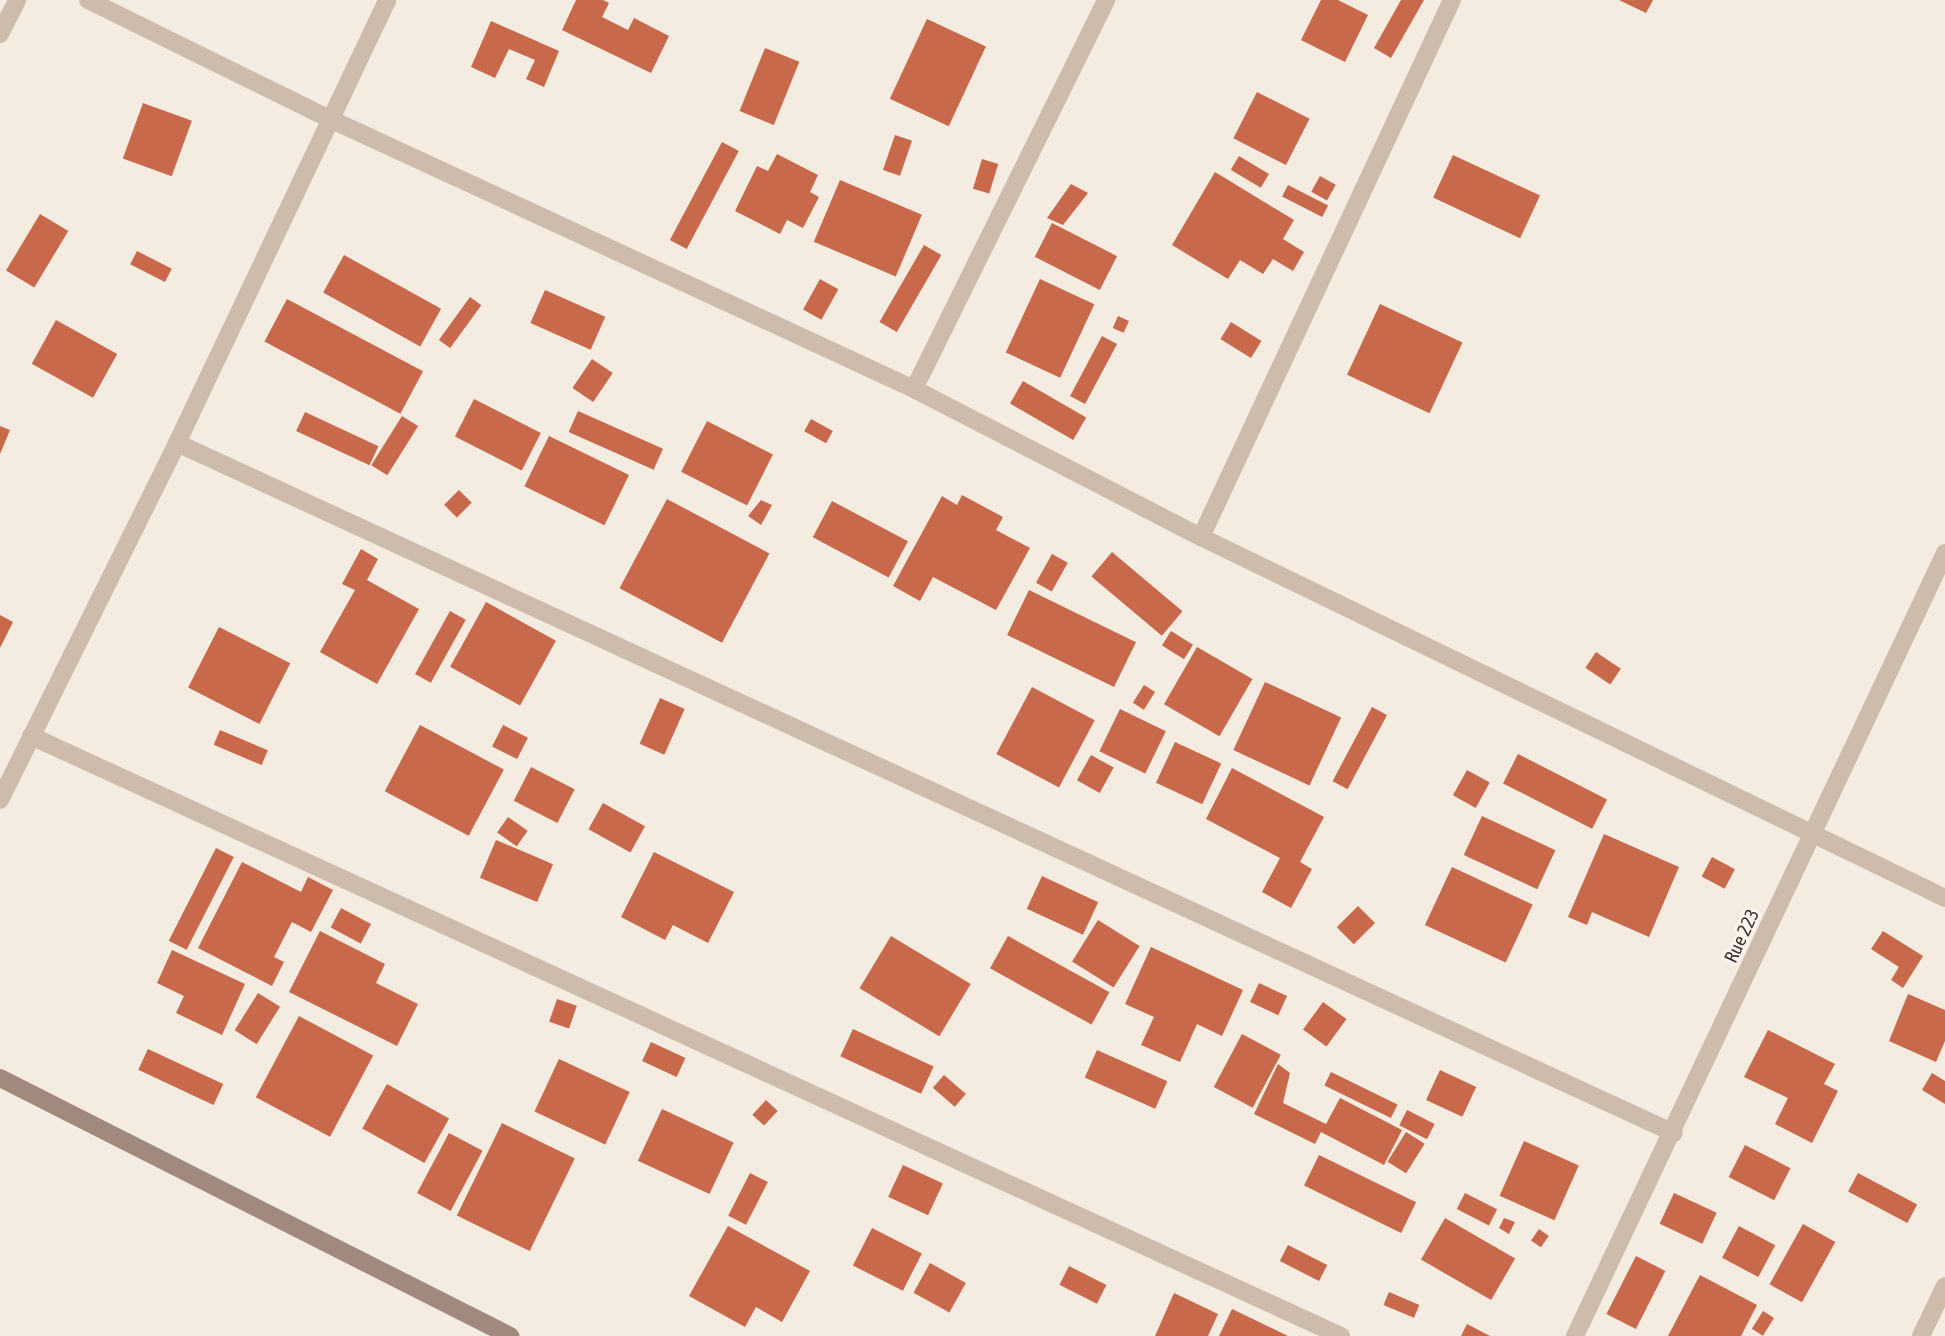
<!DOCTYPE html>
<style>
body{margin:0}
#map{position:relative;width:1945px;height:1336px;overflow:hidden;background:#f4ebe1;font-family:"Asap Condensed",sans-serif}
div>[style]{position:absolute}
[style*='--x']{left:calc(var(--x)*1px);top:calc(var(--y)*1px);width:calc(var(--w)*1px);rotate:calc(var(--a)*1deg)}
.building>*{inset:0;background:#c8694b;transform-origin:0 0}
.street>*{height:18px;margin:-9px;padding:0 9px;transform-origin:9px;border-radius:9px;background:#cdbbac}
.secondary>*{height:18px;margin:-9px;padding:0 9px;transform-origin:9px;border-radius:9px;background:#a18a7d}
span{translate:-50% -50%;white-space:nowrap;text-align:center;line-height:1.15;-webkit-text-stroke:6px #fbf5ee;paint-order:stroke}
.street-label{font-size:19px;color:#3b302b}
</style>
<div id="map">
<div class="building">
<i style="clip-path:polygon(576px 0,603px 0,609px 3px,602px 17px,628px 30px,634px 18px,669px 36px,651px 73px,562px 30px)"></i>
<i style="clip-path:polygon(1321px 0,1338px 0,1368px 15px,1345px 62px,1301px 40px)"></i>
<i style="clip-path:polygon(1401px 0,1424px 0,1391px 58px,1374px 48px)"></i>
<i style="clip-path:polygon(1619px 0,1653px 0,1646px 13px)"></i>
<i style="left:927px;top:19px;width:65px;height:88px;rotate:25deg"></i>
<i style="clip-path:polygon(491px 21px,559px 51px,544px 87px,526px 79px,535px 60px,509px 49px,495px 78px,471px 67px)"></i>
<i style="left:765px;top:48px;width:37px;height:68px;rotate:22deg"></i>
<i style="left:1257px;top:92px;width:59px;height:52px;rotate:27deg"></i>
<i style="left:143px;top:103px;width:52px;height:59px;rotate:20deg"></i>
<i style="left:895px;top:135px;width:18px;height:37px;rotate:19deg"></i>
<i style="left:722px;top:142px;width:19px;height:111px;rotate:28deg"></i>
<i style="clip-path:polygon(777px 154px,818px 175px,810px 192px,819px 197px,803px 228px,787px 220px,780px 234px,735px 211px,757px 166px,768px 171px)"></i>
<i style="left:1453px;top:155px;width:96px;height:47px;rotate:25deg"></i>
<i style="left:1239px;top:156px;width:35px;height:16px;rotate:31deg"></i>
<i style="left:982px;top:159px;width:17px;height:31px;rotate:17deg"></i>
<i style="clip-path:polygon(1215px 172px,1294px 220px,1283px 239px,1304px 252px,1293px 271px,1273px 259px,1263px 274px,1240px 260px,1228px 279px,1172px 245px)"></i>
<i style="left:1320px;top:176px;width:18px;height:18px;rotate:29deg"></i>
<i style="left:840px;top:180px;width:89px;height:67px;rotate:23deg"></i>
<i style="clip-path:polygon(1071px 184px,1088px 193px,1063px 225px,1047px 218px)"></i>
<i style="left:1288px;top:185px;width:45px;height:13px;rotate:27deg"></i>
<i style="left:40px;top:214px;width:33px;height:66px;rotate:31deg"></i>
<i style="left:1052px;top:223px;width:73px;height:38px;rotate:27deg"></i>
<i style="left:924px;top:245px;width:20px;height:89px;rotate:30deg"></i>
<i style="left:137px;top:251px;width:39px;height:15px;rotate:27deg"></i>
<i style="left:344px;top:255px;width:111px;height:43px;rotate:29deg"></i>
<i style="left:820px;top:279px;width:21px;height:35px;rotate:29deg"></i>
<i style="left:1040px;top:279px;width:60px;height:81px;rotate:25deg"></i>
<i style="left:545px;top:290px;width:66px;height:36px;rotate:24deg"></i>
<i style="left:470px;top:297px;width:14px;height:53px;rotate:36deg"></i>
<i style="left:287px;top:299px;width:154px;height:48px;rotate:28deg"></i>
<i style="left:1380px;top:304px;width:91px;height:78px;rotate:25deg"></i>
<i style="left:1118px;top:316px;width:12px;height:13px;rotate:24deg"></i>
<i style="left:56px;top:320px;width:70px;height:50px;rotate:29deg"></i>
<i style="left:1231px;top:322px;width:36px;height:20px;rotate:32deg"></i>
<i style="left:1102px;top:336px;width:17px;height:68px;rotate:28deg"></i>
<i style="left:592px;top:359px;width:25px;height:35px;rotate:34deg"></i>
<i style="left:1023px;top:381px;width:73px;height:26px;rotate:30deg"></i>
<i style="left:474px;top:399px;width:75px;height:42px;rotate:27deg"></i>
<i style="left:578px;top:411px;width:93px;height:23px;rotate:24deg"></i>
<i style="left:305px;top:412px;width:81px;height:21px;rotate:25deg"></i>
<i style="left:402px;top:416px;width:19px;height:58px;rotate:32deg"></i>
<i style="left:811px;top:419px;width:25px;height:14px;rotate:29deg"></i>
<i style="left:707px;top:421px;width:74px;height:57px;rotate:27deg"></i>
<i style="clip-path:polygon(0 426px,10px 430px,0 454px)"></i>
<i style="left:549px;top:436px;width:89px;height:56px;rotate:26deg"></i>
<i style="left:459px;top:490px;width:18px;height:21px;rotate:45deg"></i>
<i style="clip-path:polygon(962px 495px,1003px 517px,996px 530px,1030px 548px,996px 610px,933px 577px,920px 601px,893px 586px,942px 496px,957px 505px)"></i>
<i style="left:667px;top:499px;width:116px;height:101px;rotate:28deg"></i>
<i style="clip-path:polygon(761px 500px,772px 505px,761px 525px,748px 516px)"></i>
<i style="left:832px;top:501px;width:86px;height:41px;rotate:28deg"></i>
<i style="clip-path:polygon(361px 549px,378px 559px,367px 580px,419px 609px,377px 684px,320px 652px,355px 590px,342px 584px)"></i>
<i style="left:1112px;top:552px;width:92px;height:32px;rotate:40deg"></i>
<i style="left:1052px;top:554px;width:18px;height:33px;rotate:29deg"></i>
<i style="left:1029px;top:590px;width:119px;height:50px;rotate:26deg"></i>
<i style="left:486px;top:602px;width:80px;height:74px;rotate:29deg"></i>
<i style="left:450px;top:611px;width:18px;height:72px;rotate:29deg"></i>
<i style="clip-path:polygon(0 615px,13px 622px,0 648px)"></i>
<i style="left:219px;top:627px;width:80px;height:68px;rotate:27deg"></i>
<i style="left:1171px;top:631px;width:26px;height:17px;rotate:32deg"></i>
<i style="left:1197px;top:647px;width:64px;height:66px;rotate:30deg"></i>
<i style="left:1596px;top:652px;width:30px;height:19px;rotate:34deg"></i>
<i style="left:1265px;top:682px;width:84px;height:75px;rotate:25deg"></i>
<i style="left:1144px;top:685px;width:13px;height:21px;rotate:32deg"></i>
<i style="left:1032px;top:687px;width:71px;height:76px;rotate:28deg"></i>
<i style="left:660px;top:698px;width:27px;height:50px;rotate:24deg"></i>
<i style="left:1372px;top:707px;width:17px;height:84px;rotate:28deg"></i>
<i style="left:1120px;top:709px;width:51px;height:47px;rotate:26deg"></i>
<i style="left:420px;top:725px;width:95px;height:75px;rotate:28deg"></i>
<i style="left:503px;top:725px;width:28px;height:24px;rotate:27deg"></i>
<i style="left:220px;top:730px;width:52px;height:16px;rotate:23deg"></i>
<i style="left:1175px;top:742px;width:51px;height:45px;rotate:25deg"></i>
<i style="left:1518px;top:754px;width:100px;height:33px;rotate:27deg"></i>
<i style="left:1091px;top:755px;width:26px;height:29px;rotate:29deg"></i>
<i style="left:531px;top:767px;width:49px;height:38px;rotate:27deg"></i>
<i style="clip-path:polygon(1232px 768px,1324px 817px,1300px 862px,1312px 869px,1291px 908px,1262px 892px,1280px 858px,1206px 819px)"></i>
<i style="left:1467px;top:770px;width:26px;height:29px;rotate:29deg"></i>
<i style="left:603px;top:803px;width:48px;height:30px;rotate:29deg"></i>
<i style="left:1482px;top:816px;width:81px;height:43px;rotate:25deg"></i>
<i style="left:508px;top:817px;width:24px;height:19px;rotate:35deg"></i>
<i style="clip-path:polygon(1604px 834px,1679px 867px,1649px 937px,1592px 912px,1587px 925px,1568px 917px)"></i>
<i style="left:496px;top:840px;width:62px;height:41px;rotate:23deg"></i>
<i style="left:216px;top:848px;width:20px;height:104px;rotate:27deg"></i>
<i style="clip-path:polygon(654px 852px,734px 892px,708px 943px,673px 925px,665px 940px,621px 917px)"></i>
<i style="left:1712px;top:857px;width:26px;height:22px;rotate:28deg"></i>
<i style="clip-path:polygon(242px 862px,301px 892px,308px 877px,333px 890px,311px 932px,292px 922px,274px 957px,284px 962px,272px 986px,198px 948px)"></i>
<i style="left:1452px;top:867px;width:89px;height:64px;rotate:25deg"></i>
<i style="left:1042px;top:876px;width:62px;height:36px;rotate:25deg"></i>
<i style="left:1358px;top:906px;width:24px;height:30px;rotate:45deg"></i>
<i style="left:341px;top:908px;width:34px;height:22px;rotate:28deg"></i>
<i style="left:1098px;top:920px;width:49px;height:49px;rotate:32deg"></i>
<i style="clip-path:polygon(320px 931px,385px 964px,376px 983px,418px 1004px,397px 1046px,289px 992px)"></i>
<i style="clip-path:polygon(1883px 931px,1923px 956px,1903px 988px,1891px 980px,1899px 967px,1871px 949px)"></i>
<i style="left:891px;top:936px;width:93px;height:61px;rotate:31deg"></i>
<i style="left:1008px;top:936px;width:116px;height:37px;rotate:29deg"></i>
<i style="clip-path:polygon(1151px 947px,1243px 990px,1222px 1036px,1197px 1024px,1180px 1062px,1141px 1045px,1154px 1017px,1125px 1004px)"></i>
<i style="clip-path:polygon(172px 950px,245px 984px,222px 1035px,176px 1013px,184px 996px,157px 983px)"></i>
<i style="left:1259px;top:983px;width:31px;height:21px;rotate:25deg"></i>
<i style="left:258px;top:993px;width:26px;height:44px;rotate:32deg"></i>
<i style="clip-path:polygon(1908px 994px,1945px 1010px,1945px 1041px,1936px 1062px,1889px 1041px)"></i>
<i style="left:557px;top:999px;width:21px;height:24px;rotate:19deg"></i>
<i style="left:1323px;top:1002px;width:29px;height:34px;rotate:36deg"></i>
<i style="left:299px;top:1016px;width:84px;height:92px;rotate:28deg"></i>
<i style="left:853px;top:1029px;width:89px;height:30px;rotate:25deg"></i>
<i style="clip-path:polygon(1768px 1030px,1835px 1064px,1824px 1084px,1838px 1091px,1812px 1143px,1775px 1124px,1788px 1098px,1744px 1077px)"></i>
<i style="left:1242px;top:1034px;width:44px;height:60px;rotate:28deg"></i>
<i style="left:651px;top:1042px;width:38px;height:21px;rotate:25deg"></i>
<i style="left:148px;top:1049px;width:83px;height:23px;rotate:25deg"></i>
<i style="left:1097px;top:1050px;width:77px;height:30px;rotate:24deg"></i>
<i style="left:559px;top:1059px;width:78px;height:58px;rotate:25deg"></i>
<i style="clip-path:polygon(1278px 1064px,1290px 1073px,1283px 1103px,1326px 1124px,1340px 1098px,1402px 1130px,1384px 1165px,1321px 1132px,1315px 1144px,1254px 1114px)"></i>
<i style="left:1440px;top:1070px;width:40px;height:33px;rotate:25deg"></i>
<i style="left:1331px;top:1072px;width:74px;height:15px;rotate:26deg"></i>
<i style="clip-path:polygon(1932px 1073px,1945px 1081px,1945px 1104px,1922px 1090px)"></i>
<i style="left:944px;top:1075px;width:29px;height:17px;rotate:41deg"></i>
<i style="left:387px;top:1084px;width:71px;height:51px;rotate:29deg"></i>
<i style="left:766px;top:1100px;width:16px;height:20px;rotate:43deg"></i>
<i style="left:662px;top:1109px;width:79px;height:57px;rotate:25deg"></i>
<i style="left:1407px;top:1110px;width:31px;height:17px;rotate:27deg"></i>
<i style="left:502px;top:1123px;width:81px;height:103px;rotate:26deg"></i>
<i style="left:1406px;top:1132px;width:22px;height:35px;rotate:32deg"></i>
<i style="left:449px;top:1133px;width:38px;height:68px;rotate:28deg"></i>
<i style="left:1524px;top:1141px;width:60px;height:60px;rotate:24deg"></i>
<i style="left:1745px;top:1145px;width:51px;height:36px;rotate:27deg"></i>
<i style="left:1319px;top:1155px;width:108px;height:34px;rotate:26deg"></i>
<i style="left:903px;top:1165px;width:44px;height:35px;rotate:25deg"></i>
<i style="left:750px;top:1173px;width:20px;height:48px;rotate:27deg"></i>
<i style="left:1858px;top:1173px;width:67px;height:21px;rotate:28deg"></i>
<i style="left:1465px;top:1193px;width:36px;height:18px;rotate:27deg"></i>
<i style="left:1674px;top:1193px;width:47px;height:34px;rotate:25deg"></i>
<i style="left:1445px;top:1218px;width:81px;height:48px;rotate:30deg"></i>
<i style="clip-path:polygon(1504px 1218px,1515px 1222px,1509px 1234px,1499px 1228px)"></i>
<i style="left:1803px;top:1224px;width:37px;height:69px;rotate:29deg"></i>
<i style="clip-path:polygon(728px 1226px,810px 1271px,782px 1322px,756px 1307px,745px 1327px,689px 1296px)"></i>
<i style="left:1739px;top:1226px;width:41px;height:36px;rotate:28deg"></i>
<i style="left:872px;top:1228px;width:56px;height:42px;rotate:27deg"></i>
<i style="left:1539px;top:1229px;width:12px;height:14px;rotate:35deg"></i>
<i style="left:1288px;top:1245px;width:44px;height:18px;rotate:27deg"></i>
<i style="left:1636px;top:1256px;width:33px;height:65px;rotate:27deg"></i>
<i style="left:930px;top:1263px;width:41px;height:34px;rotate:29deg"></i>
<i style="left:1069px;top:1266px;width:42px;height:21px;rotate:27deg"></i>
<i style="clip-path:polygon(1700px 1275px,1757px 1305px,1741px 1336px,1668px 1336px)"></i>
<i style="left:1389px;top:1292px;width:33px;height:14px;rotate:23deg"></i>
<i style="clip-path:polygon(1174px 1293px,1218px 1314px,1208px 1336px,1155px 1336px)"></i>
<i style="clip-path:polygon(1232px 1309px,1288px 1336px,1219px 1336px)"></i>
<i style="left:1763px;top:1311px;width:13px;height:21px;rotate:32deg"></i>
<i style="clip-path:polygon(1467px 1324px,1490px 1336px,1461px 1336px)"></i>
</div>
<div class="street">
<i style="--x:88;--y:0;--w:270;--a:26.2"></i>
<i style="--x:330;--y:119;--w:643;--a:24.81"></i>
<i style="--x:914;--y:389;--w:323;--a:27.3"></i>
<i style="--x:1201;--y:537;--w:827;--a:25.88"></i>
<i style="--x:0;--y:34;--w:38;--a:-63"></i>
<i style="--x:914;--y:389;--w:434;--a:-63.7"></i>
<i style="--x:177;--y:443;--w:1648;--a:24.75"></i>
<i style="--x:1201;--y:537;--w:593;--a:-64.95"></i>
<i style="--x:31;--y:736;--w:1441;--a:24.61"></i>
<i style="--x:0;--y:800;--w:398;--a:-63.6"></i>
<i style="--x:177;--y:443;--w:490;--a:-64.6"></i>
<i style="--x:1575;--y:1336;--w:866;--a:-64.71"></i>
<i style="--x:1921;--y:1336;--w:55;--a:-64.4"></i>
</div>
<div class="secondary">
<i style="--x:0;--y:1078;--w:572;--a:26.83"></i>
</div>
<div class="street-label">
<span style="left:1742px;top:936px;rotate:-65deg">Rue 223</span>
</div>
</div>
